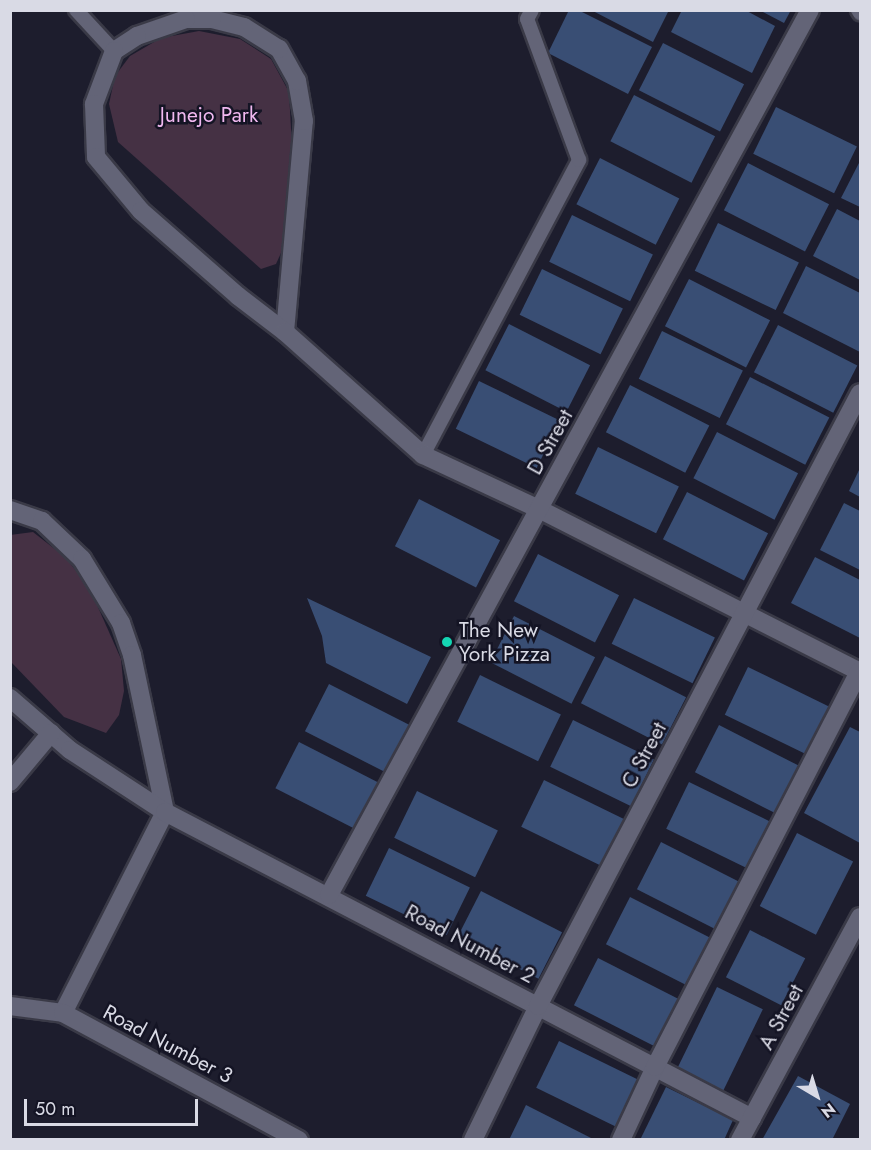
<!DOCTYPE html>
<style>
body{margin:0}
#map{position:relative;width:871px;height:1150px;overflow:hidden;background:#1d1d2d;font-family:Jost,sans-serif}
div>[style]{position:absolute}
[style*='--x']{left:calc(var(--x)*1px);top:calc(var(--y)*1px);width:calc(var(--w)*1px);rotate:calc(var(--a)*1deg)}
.green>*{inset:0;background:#453144}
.building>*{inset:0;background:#394e74;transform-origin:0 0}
.roads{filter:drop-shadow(2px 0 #3a3a47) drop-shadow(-2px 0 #3a3a47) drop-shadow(0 2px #3a3a47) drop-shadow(0 -2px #3a3a47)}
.lane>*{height:14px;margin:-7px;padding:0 7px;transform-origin:7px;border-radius:7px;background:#636477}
.street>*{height:18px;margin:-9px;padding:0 9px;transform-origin:9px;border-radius:9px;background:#636477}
.dots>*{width:16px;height:16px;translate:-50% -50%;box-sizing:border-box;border:3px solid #141424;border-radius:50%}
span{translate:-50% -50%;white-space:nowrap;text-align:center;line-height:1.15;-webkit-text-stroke:5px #141424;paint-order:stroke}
.park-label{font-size:21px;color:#f0b8f0}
.street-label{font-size:21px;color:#d9dae5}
.poi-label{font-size:21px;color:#d9dae5}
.left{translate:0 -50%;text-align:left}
.frame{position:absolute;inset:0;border:12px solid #d9dae5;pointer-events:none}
.north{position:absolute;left:787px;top:1066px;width:60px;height:60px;-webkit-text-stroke:4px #141424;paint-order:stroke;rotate:142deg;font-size:16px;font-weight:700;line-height:24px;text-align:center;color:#d9dae5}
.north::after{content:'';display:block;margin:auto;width:21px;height:27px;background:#d9dae5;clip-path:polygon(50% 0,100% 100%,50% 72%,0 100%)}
.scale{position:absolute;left:24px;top:1099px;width:174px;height:27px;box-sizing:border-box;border:3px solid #d9dae5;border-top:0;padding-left:8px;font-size:18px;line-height:21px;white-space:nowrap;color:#d9dae5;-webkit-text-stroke:4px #141424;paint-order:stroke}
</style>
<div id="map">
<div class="green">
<i style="clip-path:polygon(199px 31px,240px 39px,271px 59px,289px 92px,292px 147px,285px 244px,276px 264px,261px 269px,118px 142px,109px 104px,115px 76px,130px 56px,161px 38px)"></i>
<i style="clip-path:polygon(33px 532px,65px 557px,89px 587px,121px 659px,124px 691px,119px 715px,106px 733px,64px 717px,11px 662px,10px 535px)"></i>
</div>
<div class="building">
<i style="clip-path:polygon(569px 10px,578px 10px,652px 47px,628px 94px,548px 53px)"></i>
<i style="clip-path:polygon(591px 10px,669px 10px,653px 42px)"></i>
<i style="clip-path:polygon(682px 10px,745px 10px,775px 26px,752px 73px,671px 32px)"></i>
<i style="clip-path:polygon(759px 10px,791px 10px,784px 23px)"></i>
<i style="left:663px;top:43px;width:91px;height:53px;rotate:27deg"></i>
<i style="left:634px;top:95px;width:91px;height:52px;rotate:27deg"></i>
<i style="left:776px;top:107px;width:90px;height:52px;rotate:26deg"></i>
<i style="left:600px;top:158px;width:89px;height:52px;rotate:27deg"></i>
<i style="clip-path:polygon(860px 161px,860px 207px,841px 198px)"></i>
<i style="left:748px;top:163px;width:91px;height:53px;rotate:27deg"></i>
<i style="clip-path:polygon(837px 209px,860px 221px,860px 280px,813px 256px)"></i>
<i style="left:572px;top:215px;width:90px;height:52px;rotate:26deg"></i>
<i style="left:718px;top:223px;width:90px;height:53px;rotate:26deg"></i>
<i style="clip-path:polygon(806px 266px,860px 293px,860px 352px,783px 313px)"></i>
<i style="left:542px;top:269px;width:90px;height:51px;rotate:26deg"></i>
<i style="left:689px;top:279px;width:91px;height:53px;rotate:27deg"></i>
<i style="left:509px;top:324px;width:91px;height:52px;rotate:27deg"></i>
<i style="left:778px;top:325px;width:89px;height:53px;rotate:27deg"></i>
<i style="left:662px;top:331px;width:90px;height:53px;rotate:26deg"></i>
<i style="left:750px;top:377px;width:89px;height:53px;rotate:27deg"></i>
<i style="left:479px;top:381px;width:90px;height:53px;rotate:26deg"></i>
<i style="left:630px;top:385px;width:89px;height:53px;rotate:27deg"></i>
<i style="left:717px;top:432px;width:91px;height:52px;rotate:27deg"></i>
<i style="left:598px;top:447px;width:90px;height:52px;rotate:26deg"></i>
<i style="clip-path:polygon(860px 468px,860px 497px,849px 491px)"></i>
<i style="left:687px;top:492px;width:91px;height:53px;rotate:27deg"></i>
<i style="left:419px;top:499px;width:91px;height:53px;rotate:27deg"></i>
<i style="clip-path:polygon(844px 503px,860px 511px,860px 570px,820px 550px)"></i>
<i style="left:538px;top:554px;width:91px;height:53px;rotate:27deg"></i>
<i style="clip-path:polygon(815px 557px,860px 580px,860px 638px,791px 603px)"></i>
<i style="clip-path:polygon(307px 598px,431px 657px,407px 704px,326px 663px,322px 636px)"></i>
<i style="left:634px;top:598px;width:90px;height:51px;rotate:26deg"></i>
<i style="left:514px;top:616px;width:91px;height:52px;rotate:27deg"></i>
<i style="left:605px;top:656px;width:91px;height:53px;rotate:27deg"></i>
<i style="left:748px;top:667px;width:90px;height:53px;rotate:26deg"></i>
<i style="left:480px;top:675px;width:90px;height:52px;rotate:26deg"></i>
<i style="left:329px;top:684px;width:91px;height:53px;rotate:27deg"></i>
<i style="left:573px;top:720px;width:90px;height:52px;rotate:26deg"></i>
<i style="left:719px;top:725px;width:91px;height:53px;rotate:27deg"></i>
<i style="clip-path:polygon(850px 727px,860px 732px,860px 843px,804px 813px)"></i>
<i style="left:299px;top:742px;width:89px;height:52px;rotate:27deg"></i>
<i style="left:544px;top:780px;width:90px;height:52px;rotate:26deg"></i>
<i style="left:689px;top:782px;width:90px;height:52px;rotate:26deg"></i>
<i style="left:417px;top:791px;width:90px;height:52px;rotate:26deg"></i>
<i style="left:797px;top:833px;width:63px;height:82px;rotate:27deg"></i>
<i style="left:661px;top:842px;width:91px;height:53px;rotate:27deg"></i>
<i style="left:389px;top:848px;width:90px;height:53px;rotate:26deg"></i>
<i style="left:481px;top:891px;width:91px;height:52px;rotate:27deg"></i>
<i style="left:630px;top:897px;width:90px;height:53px;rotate:27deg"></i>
<i style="left:750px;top:930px;width:62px;height:53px;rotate:27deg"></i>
<i style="left:598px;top:958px;width:91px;height:53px;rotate:27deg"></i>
<i style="left:717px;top:987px;width:51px;height:91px;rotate:26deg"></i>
<i style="left:559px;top:1041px;width:90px;height:52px;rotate:26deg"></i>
<i style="clip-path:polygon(798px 1076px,850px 1104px,832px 1140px,762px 1140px)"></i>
<i style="clip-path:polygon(666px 1087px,733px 1120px,724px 1140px,640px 1140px)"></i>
<i style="clip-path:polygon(526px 1105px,595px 1140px,509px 1140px)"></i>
</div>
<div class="roads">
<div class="lane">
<i style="--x:76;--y:10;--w:56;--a:47.2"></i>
<i style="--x:858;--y:10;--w:4;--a:56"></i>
<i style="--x:423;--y:455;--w:334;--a:-62.1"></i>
<i style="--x:579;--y:160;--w:150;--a:-110.2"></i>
<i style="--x:527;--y:19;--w:10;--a:-61"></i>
</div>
<div class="street">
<i style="--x:285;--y:332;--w:212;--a:-84.9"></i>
<i style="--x:304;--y:121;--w:41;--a:-99.9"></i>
<i style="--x:297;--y:81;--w:37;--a:-119"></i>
<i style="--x:279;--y:49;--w:41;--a:-147.8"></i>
<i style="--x:244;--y:27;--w:33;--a:-166"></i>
<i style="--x:212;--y:19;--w:26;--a:180"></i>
<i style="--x:186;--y:19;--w:52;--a:160.9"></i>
<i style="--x:137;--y:36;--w:27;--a:147"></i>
<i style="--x:114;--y:51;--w:57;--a:110.7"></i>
<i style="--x:94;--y:104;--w:53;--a:87.8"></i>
<i style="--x:96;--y:157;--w:70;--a:50.2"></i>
<i style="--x:141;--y:211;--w:129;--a:41.2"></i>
<i style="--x:238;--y:296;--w:59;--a:37.5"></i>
<i style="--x:285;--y:332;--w:185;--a:41.7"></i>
<i style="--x:423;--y:455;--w:128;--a:25"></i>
<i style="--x:539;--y:509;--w:360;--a:26.9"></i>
<i style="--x:10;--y:510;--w:34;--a:19"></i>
<i style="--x:42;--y:521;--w:55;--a:43.5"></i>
<i style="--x:82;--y:559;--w:75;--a:58.6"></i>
<i style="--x:121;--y:623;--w:34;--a:71"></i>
<i style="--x:132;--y:655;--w:160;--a:78.1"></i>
<i style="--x:165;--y:812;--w:225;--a:116.9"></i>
<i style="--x:10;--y:698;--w:79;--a:40.9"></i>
<i style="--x:70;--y:750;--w:113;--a:33.1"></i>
<i style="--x:165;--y:812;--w:662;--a:27.53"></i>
<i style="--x:10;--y:782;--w:64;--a:-50.1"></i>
<i style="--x:329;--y:895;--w:1007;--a:-61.48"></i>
<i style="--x:10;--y:1006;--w:53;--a:7.5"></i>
<i style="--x:63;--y:1013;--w:268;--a:28.3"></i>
<i style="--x:473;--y:1140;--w:149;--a:-64.1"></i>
<i style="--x:538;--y:1006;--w:692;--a:-62.29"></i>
<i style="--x:621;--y:1140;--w:81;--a:-65"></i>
<i style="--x:655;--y:1067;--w:445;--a:-62.7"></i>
<i style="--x:740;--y:1140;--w:253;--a:-61.7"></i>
</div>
</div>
<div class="dots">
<i style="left:447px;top:642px;background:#14d5b3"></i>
</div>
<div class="park-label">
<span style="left:209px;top:115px">Junejo Park</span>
</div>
<div class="street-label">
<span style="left:550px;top:442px;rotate:-61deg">D Street</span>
<span style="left:644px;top:755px;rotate:-62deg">C Street</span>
<span style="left:470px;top:944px;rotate:28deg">Road Number 2</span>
<span style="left:781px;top:1017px;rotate:-62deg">A Street</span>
<span style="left:168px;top:1044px;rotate:28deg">Road Number 3</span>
</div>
<div class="poi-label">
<span class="left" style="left:459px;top:642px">The New<br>York Pizza</span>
</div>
<div class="frame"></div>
<div class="north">N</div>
<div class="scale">50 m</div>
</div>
